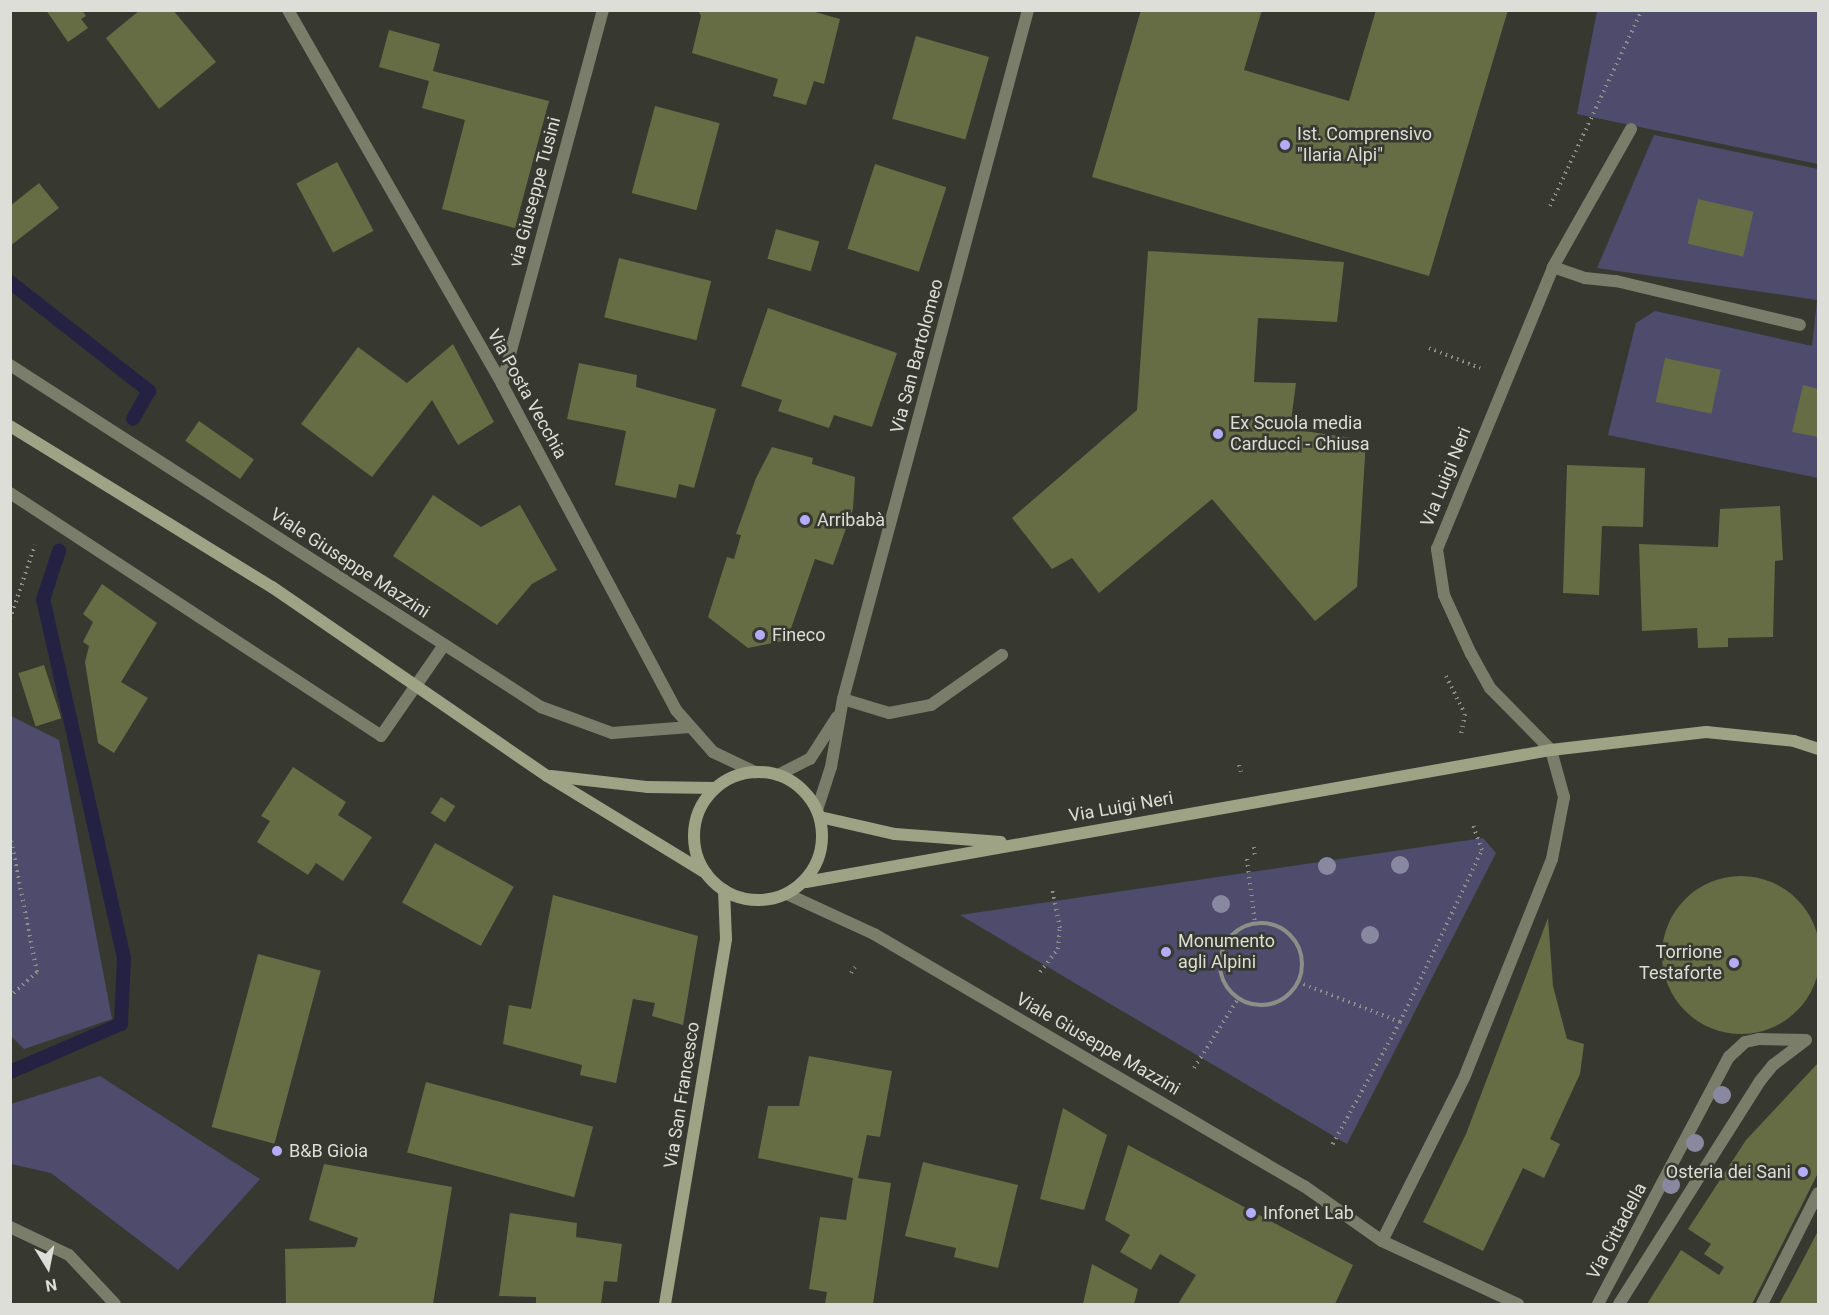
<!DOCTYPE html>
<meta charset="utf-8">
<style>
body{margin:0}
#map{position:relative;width:1829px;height:1315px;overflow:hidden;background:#373930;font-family:Roboto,sans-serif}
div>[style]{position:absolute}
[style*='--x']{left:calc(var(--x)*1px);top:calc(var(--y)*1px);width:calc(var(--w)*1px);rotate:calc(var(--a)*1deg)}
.green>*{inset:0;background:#4e4b6d}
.stream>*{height:14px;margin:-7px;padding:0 7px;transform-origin:7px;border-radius:7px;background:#252143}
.building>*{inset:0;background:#666c43;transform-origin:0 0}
.round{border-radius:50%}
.path>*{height:4px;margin-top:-2px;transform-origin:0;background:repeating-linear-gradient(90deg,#8d8e87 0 1.5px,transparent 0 6px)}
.path>.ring{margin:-2px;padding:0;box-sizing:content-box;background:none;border:4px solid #8d8e87;border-radius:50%}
.lane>*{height:12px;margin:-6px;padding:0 6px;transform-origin:6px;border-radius:6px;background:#797d6a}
.street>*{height:12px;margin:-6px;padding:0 6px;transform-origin:6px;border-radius:6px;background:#797d6a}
.secondary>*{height:12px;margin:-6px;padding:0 6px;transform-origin:6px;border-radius:6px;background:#9ea386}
.secondary>.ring{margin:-6px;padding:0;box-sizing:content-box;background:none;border:12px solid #9ea386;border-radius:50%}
.trees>*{width:18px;height:18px;margin:-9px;border-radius:50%;background:#8888a0}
.dots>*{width:16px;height:16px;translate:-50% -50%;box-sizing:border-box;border:3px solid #373930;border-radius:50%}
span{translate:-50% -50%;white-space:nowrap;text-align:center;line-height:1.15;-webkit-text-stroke:5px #373930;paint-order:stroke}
.poi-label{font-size:18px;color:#ddded8}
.left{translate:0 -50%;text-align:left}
.right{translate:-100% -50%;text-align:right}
.street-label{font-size:18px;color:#ddded8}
.frame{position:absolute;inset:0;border:12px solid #ddded8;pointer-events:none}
.north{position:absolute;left:18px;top:1237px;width:60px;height:60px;-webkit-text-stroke:4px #373930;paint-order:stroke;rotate:170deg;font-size:16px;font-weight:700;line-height:24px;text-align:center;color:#ddded8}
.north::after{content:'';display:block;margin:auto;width:21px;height:27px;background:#ddded8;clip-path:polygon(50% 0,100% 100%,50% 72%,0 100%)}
</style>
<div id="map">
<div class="green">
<i style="clip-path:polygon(1597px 11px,1818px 11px,1818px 164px,1577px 114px)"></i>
<i style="clip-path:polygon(1654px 135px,1818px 169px,1818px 478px,1608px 435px,1636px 323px,1655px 311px,1812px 346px,1817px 300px,1597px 268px)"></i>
<i style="clip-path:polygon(11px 716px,59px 740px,112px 1019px,24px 1049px,10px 1035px)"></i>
<i style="clip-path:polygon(1483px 838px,1496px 853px,1347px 1144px,960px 915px)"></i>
<i style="clip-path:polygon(100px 1076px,260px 1179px,178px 1270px,51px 1173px,11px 1164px,11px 1104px)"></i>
</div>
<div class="stream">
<i style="--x:10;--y:282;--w:177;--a:38.1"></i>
<i style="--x:149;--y:391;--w:32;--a:120"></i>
<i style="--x:10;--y:1072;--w:121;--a:-23.4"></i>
<i style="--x:121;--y:1024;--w:66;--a:-87.4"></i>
<i style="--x:124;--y:958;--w:367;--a:-102.7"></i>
<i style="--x:43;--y:600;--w:52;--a:-71.9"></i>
</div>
<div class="building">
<i style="clip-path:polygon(46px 10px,82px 10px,86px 16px,81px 19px,88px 28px,68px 42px)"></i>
<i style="clip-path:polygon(140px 10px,173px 10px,216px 62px,159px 109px,106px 38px)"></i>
<i style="clip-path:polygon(698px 10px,808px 10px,840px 19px,824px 84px,814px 81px,806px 105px,773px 96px,778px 79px,692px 53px,701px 16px)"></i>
<i style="clip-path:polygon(1141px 10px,1262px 10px,1244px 70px,1349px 101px,1376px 10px,1508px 10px,1429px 276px,1092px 177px)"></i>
<i style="clip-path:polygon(389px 30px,440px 44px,433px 71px,549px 101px,515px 228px,442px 209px,465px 120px,422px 108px,429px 81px,379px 67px)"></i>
<i style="left:916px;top:36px;width:76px;height:86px;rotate:16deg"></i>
<i style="left:655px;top:106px;width:67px;height:90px;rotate:15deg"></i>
<i style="left:337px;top:162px;width:78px;height:46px;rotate:62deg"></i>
<i style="left:875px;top:164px;width:75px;height:89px;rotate:18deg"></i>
<i style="clip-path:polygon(39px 183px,59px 208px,10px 246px,10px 206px)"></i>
<i style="left:1698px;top:199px;width:57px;height:46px;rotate:13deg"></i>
<i style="left:776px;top:229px;width:45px;height:31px;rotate:16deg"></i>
<i style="clip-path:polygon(1148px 251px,1344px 262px,1337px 322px,1258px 318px,1254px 382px,1296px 383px,1290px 429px,1366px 440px,1357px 587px,1315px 621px,1212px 499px,1099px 593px,1072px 558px,1052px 569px,1012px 518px,1137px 410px)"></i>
<i style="left:619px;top:258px;width:95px;height:61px;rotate:14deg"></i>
<i style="clip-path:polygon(768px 308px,897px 353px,872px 427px,834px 415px,829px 428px,778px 411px,782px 400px,741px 386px)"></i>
<i style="clip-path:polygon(453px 344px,494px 422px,458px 445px,432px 400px,372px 477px,301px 424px,358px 347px,407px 383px)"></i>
<i style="left:1665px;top:358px;width:57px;height:45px;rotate:12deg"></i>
<i style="clip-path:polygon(579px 363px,637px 375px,636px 387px,716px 409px,694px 488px,679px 484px,676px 498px,615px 485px,626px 431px,567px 419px)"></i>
<i style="clip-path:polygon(1803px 385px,1818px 389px,1818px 437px,1792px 432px)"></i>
<i style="left:199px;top:421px;width:67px;height:24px;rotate:35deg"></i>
<i style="clip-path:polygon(772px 447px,813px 458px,812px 464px,855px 477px,853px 509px,833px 565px,815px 559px,787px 640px,748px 648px,708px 617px,727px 557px,734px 559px,741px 535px,736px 534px,756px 478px)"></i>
<i style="clip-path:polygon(1567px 465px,1645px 468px,1643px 527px,1602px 526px,1599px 595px,1563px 593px)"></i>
<i style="clip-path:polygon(433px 495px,481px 527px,520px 505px,557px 570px,532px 584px,497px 625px,393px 556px)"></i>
<i style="clip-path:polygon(1780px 506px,1783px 560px,1775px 561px,1773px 637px,1728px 638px,1728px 647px,1698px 648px,1697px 628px,1642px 631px,1639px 544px,1718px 547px,1720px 509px)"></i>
<i style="clip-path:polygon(102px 584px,157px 623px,121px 682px,148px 698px,114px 753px,98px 743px,85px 662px,89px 646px,83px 642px,93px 622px,83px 614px)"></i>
<i style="left:44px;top:665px;width:56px;height:27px;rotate:72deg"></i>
<i style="clip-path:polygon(293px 767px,346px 802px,338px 815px,372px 837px,343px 881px,316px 863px,308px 875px,257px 842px,270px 821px,261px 816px)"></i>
<i style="left:441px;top:797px;width:17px;height:19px;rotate:33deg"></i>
<i style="left:435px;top:843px;width:90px;height:68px;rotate:29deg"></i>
<i class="round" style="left:1662px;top:876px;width:158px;height:158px"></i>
<i style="clip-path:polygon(553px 895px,698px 936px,683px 1025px,652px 1016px,655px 1003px,633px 999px,616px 1083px,580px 1075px,582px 1065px,503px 1044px,509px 1005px,531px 1009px)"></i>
<i style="clip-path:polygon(1548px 918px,1553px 986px,1567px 1039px,1584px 1044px,1580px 1074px,1550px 1139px,1560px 1144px,1544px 1178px,1523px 1168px,1483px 1251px,1423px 1222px,1466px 1134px)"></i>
<i style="left:258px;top:954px;width:65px;height:179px;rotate:15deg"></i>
<i style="clip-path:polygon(809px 1056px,892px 1071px,880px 1137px,867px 1135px,858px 1178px,891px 1183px,873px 1304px,825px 1304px,827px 1292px,809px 1289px,820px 1217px,846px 1220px,853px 1178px,758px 1158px,768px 1106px,799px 1106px)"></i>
<i style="clip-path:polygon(1818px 1063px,1818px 1173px,1752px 1304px,1647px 1304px,1681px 1250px,1719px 1275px,1724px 1267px,1704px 1254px,1711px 1244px,1688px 1229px,1746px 1140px)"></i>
<i style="left:426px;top:1082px;width:173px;height:73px;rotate:15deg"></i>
<i style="clip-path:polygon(1063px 1108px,1107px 1135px,1084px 1210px,1040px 1199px)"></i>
<i style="clip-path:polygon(1128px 1145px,1353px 1265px,1335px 1304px,1178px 1304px,1196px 1275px,1160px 1254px,1151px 1270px,1120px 1252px,1130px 1235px,1105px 1220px)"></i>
<i style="clip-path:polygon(923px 1162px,1018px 1185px,998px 1268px,954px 1257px,956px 1248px,905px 1236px)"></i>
<i style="clip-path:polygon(324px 1164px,452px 1187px,433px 1304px,286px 1304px,285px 1249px,355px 1247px,358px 1238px,309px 1220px)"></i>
<i style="clip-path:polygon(510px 1213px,577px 1223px,576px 1237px,622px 1244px,617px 1282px,604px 1281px,601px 1304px,536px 1304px,536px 1297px,499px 1296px)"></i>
<i style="clip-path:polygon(1818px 1231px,1818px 1304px,1779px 1304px,1794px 1277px)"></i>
<i style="clip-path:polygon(1092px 1264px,1138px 1289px,1134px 1304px,1083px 1304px)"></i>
</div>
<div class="path">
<i style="--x:1550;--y:206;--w:217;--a:-64.9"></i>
<i style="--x:1429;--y:348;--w:55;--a:21.4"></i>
<i style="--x:10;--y:619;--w:78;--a:-71.3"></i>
<i style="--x:1446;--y:676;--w:42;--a:63.4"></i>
<i style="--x:1465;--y:714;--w:21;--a:101"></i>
<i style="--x:1239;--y:765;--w:7;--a:74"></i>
<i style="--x:10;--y:835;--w:140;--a:78.9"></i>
<i style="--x:37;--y:972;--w:36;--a:138"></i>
<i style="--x:1254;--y:847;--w:9;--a:84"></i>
<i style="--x:1247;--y:859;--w:65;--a:83"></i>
<i class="ring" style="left:1220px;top:923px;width:78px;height:78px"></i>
<i style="--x:1040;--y:972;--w:29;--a:-52"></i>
<i style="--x:1058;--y:949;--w:21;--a:-85"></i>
<i style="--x:1060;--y:928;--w:41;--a:-101.3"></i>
<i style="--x:851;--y:973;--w:7;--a:-56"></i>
<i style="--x:1298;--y:982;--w:110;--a:21.4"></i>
<i style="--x:1400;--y:1022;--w:143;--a:118.9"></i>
<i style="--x:1400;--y:1022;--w:191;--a:-64.5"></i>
<i style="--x:1482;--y:850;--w:29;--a:-110"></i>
<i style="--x:1194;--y:1068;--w:82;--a:-57.5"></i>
</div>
<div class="lane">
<i style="--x:1631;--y:129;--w:159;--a:119.5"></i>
<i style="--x:1553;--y:267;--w:34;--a:19"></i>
<i style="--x:1585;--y:278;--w:31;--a:6"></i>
<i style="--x:1616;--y:281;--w:189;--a:13.4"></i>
<i style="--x:843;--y:699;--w:48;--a:16.9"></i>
<i style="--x:889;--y:713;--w:43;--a:-10.8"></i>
<i style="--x:931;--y:705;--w:87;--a:-35.2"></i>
<i style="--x:541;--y:707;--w:76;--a:20.1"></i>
<i style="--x:612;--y:733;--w:78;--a:-4.4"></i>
</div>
<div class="street">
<i style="--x:288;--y:10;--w:431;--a:60.2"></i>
<i style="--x:502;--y:384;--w:370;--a:61.9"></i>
<i style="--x:676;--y:710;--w:56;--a:48.6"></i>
<i style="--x:713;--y:752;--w:47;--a:25.5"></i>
<i style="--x:10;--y:365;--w:632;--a:32.78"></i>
<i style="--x:502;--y:384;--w:387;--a:-74.9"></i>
<i style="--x:10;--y:493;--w:443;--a:33.2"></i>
<i style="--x:381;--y:736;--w:111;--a:-55.3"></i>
<i style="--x:778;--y:775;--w:36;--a:-27"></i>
<i style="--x:810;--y:759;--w:50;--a:-57.3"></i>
<i style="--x:817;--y:810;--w:45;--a:-72"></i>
<i style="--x:831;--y:767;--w:69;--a:-80"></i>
<i style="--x:843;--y:699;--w:713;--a:-74.97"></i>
<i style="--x:787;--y:894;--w:96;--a:24.7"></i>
<i style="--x:874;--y:934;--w:498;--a:30.4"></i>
<i style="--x:1304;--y:1186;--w:95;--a:35.2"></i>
<i style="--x:1382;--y:1241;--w:150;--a:24.9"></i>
<i style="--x:10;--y:1227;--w:65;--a:25.4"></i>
<i style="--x:69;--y:1255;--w:67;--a:46.8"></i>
<i style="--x:1382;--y:1241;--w:182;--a:-63.3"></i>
<i style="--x:1464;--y:1078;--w:236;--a:-68.1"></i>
<i style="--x:1552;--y:859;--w:63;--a:-79"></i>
<i style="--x:1564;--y:797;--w:49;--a:-105.5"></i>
<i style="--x:1551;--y:750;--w:87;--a:-134.5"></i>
<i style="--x:1490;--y:688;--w:39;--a:-119"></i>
<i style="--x:1471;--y:654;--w:65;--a:-114.6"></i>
<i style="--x:1444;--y:595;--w:47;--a:-98.7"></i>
<i style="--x:1437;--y:549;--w:305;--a:-67.6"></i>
<i style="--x:1598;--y:1304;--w:280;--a:-62.1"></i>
<i style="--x:1729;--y:1057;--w:22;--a:-43"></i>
<i style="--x:1745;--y:1042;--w:14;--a:-12"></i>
<i style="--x:1759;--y:1039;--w:47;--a:1.2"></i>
<i style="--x:1619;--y:1304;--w:264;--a:-57.7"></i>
<i style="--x:1760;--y:1081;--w:21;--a:-51"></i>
<i style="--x:1773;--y:1065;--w:41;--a:-37.1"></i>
<i style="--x:1762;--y:1304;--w:124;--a:-63.2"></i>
</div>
<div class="secondary">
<i style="--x:10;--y:426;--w:308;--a:31.6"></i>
<i style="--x:272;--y:587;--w:334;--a:34.5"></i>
<i style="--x:547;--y:776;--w:186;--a:31.4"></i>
<i class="ring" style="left:694px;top:772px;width:116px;height:116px"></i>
<i style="--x:551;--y:776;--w:98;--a:6.5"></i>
<i style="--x:648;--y:787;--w:67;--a:0.9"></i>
<i style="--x:820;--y:817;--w:77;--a:12.8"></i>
<i style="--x:895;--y:834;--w:106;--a:4.3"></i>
<i style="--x:806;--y:882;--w:757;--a:-10.05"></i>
<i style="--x:1551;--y:750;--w:156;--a:-6.6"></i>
<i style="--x:1706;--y:732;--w:88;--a:5.8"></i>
<i style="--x:1794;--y:741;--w:25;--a:18"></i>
<i style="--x:665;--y:1304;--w:370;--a:-80.5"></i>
<i style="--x:726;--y:939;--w:49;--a:-92.3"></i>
</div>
<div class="trees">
<i style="left:1400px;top:865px"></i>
<i style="left:1327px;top:866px"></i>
<i style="left:1221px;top:904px"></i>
<i style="left:1370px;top:935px"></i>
<i style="left:1722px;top:1095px"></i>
<i style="left:1695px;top:1143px"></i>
<i style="left:1671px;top:1185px"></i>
</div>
<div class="dots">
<i style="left:1285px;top:145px;background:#b3adf9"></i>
<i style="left:1218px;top:434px;background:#b3adf9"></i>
<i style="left:805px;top:520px;background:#b3adf9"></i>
<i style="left:760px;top:635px;background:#b3adf9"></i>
<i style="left:1166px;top:952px;background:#b3adf9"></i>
<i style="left:1734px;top:963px;background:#b3adf9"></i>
<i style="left:277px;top:1151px;background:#b3adf9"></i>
<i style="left:1803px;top:1172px;background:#b3adf9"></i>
<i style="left:1251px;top:1213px;background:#b3adf9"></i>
</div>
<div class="poi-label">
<span class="left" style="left:1297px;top:145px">Ist. Comprensivo<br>"Ilaria Alpi"</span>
<span class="left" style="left:1230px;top:434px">Ex Scuola media<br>Carducci - Chiusa</span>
<span class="left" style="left:817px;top:520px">Arribabà</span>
<span class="left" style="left:772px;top:635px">Fineco</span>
<span class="left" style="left:1178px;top:952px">Monumento<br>agli Alpini</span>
<span class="right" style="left:1722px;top:963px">Torrione<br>Testaforte</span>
<span class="left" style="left:289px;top:1151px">B&amp;B Gioia</span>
<span class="right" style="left:1791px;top:1172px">Osteria dei Sani</span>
<span class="left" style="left:1263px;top:1213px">Infonet Lab</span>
</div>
<div class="street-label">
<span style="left:535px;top:192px;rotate:-75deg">via Giuseppe Tusini</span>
<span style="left:917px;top:356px;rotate:-75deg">Via San Bartolomeo</span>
<span style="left:527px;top:394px;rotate:61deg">Via Posta Vecchia</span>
<span style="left:1446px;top:477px;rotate:-68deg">Via Luigi Neri</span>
<span style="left:350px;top:563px;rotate:33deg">Viale Giuseppe Mazzini</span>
<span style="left:1121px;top:807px;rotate:-10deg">Via Luigi Neri</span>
<span style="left:1098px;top:1044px;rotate:30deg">Viale Giuseppe Mazzini</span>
<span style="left:682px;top:1095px;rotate:-81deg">Via San Francesco</span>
<span style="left:1617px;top:1231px;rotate:-62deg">Via Cittadella</span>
</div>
<div class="frame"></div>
<div class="north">N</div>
</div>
